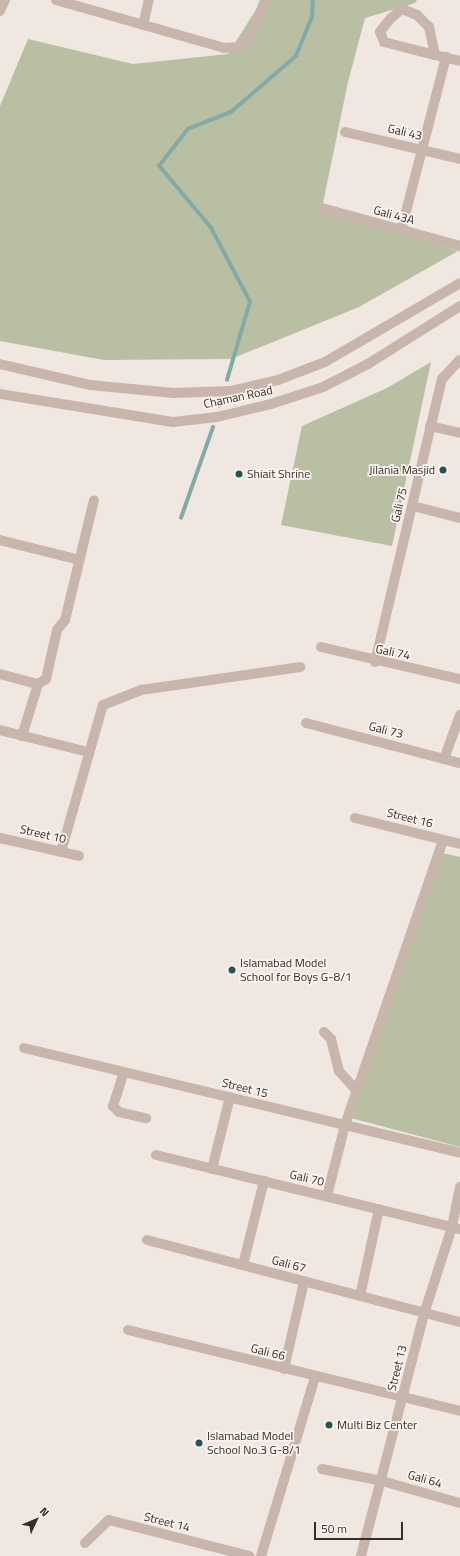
<!DOCTYPE html>
<style>
body{margin:0}
#map{position:relative;width:460px;height:1556px;overflow:hidden;background:#f1e7e1;font-family:"Titillium Web",sans-serif}
div>[style]{position:absolute}
[style*='--x']{left:calc(var(--x)*1px);top:calc(var(--y)*1px);width:calc(var(--w)*1px);rotate:calc(var(--a)*1deg)}
.green>*{inset:0;background:#b9bfa2}
.stream>*{height:3.5px;margin:-1.75px;padding:0 1.75px;transform-origin:1.75px;border-radius:1.75px;background:#82aba8}
.minor>*{height:10px;margin:-5px;padding:0 5px;transform-origin:5px;border-radius:5px;background:#c8b6ad}
.dots>*{width:11px;height:11px;translate:-50% -50%;box-sizing:border-box;border:2px solid #f9f2ed;border-radius:50%}
span{translate:-50% -50%;white-space:nowrap;text-align:center;line-height:1.15;-webkit-text-stroke:3.5px #f9f2ed;paint-order:stroke}
.street-label{font-size:12px;color:#372e2b}
.poi-label{font-size:12px;color:#372e2b}
.right{translate:-100% -50%;text-align:right}
.left{translate:0 -50%;text-align:left}
.north{position:absolute;left:16px;top:1500px;width:40px;height:40px;-webkit-text-stroke:3px #f9f2ed;paint-order:stroke;rotate:46deg;font-size:11px;font-weight:700;line-height:16px;text-align:center;color:#372e2b}
.north::after{content:'';display:block;margin:auto;width:14px;height:18px;background:#372e2b;clip-path:polygon(50% 0,100% 100%,50% 72%,0 100%)}
.scale{position:absolute;left:314px;top:1522px;width:89px;height:18px;box-sizing:border-box;border:2px solid #372e2b;border-top:0;padding-left:5px;font-size:12px;line-height:14px;white-space:nowrap;color:#372e2b;-webkit-text-stroke:3px #f9f2ed;paint-order:stroke}
</style>
<div id="map">
<div class="green">
<i style="clip-path:polygon(262px 0,417px 0,415px 3px,365px 18px,348px 82px,322px 208px,458px 251px,359px 307px,231px 359px,104px 360px,0 341px,0 106px,28px 39px,133px 64px,228px 54px)"></i>
<i style="clip-path:polygon(431px 362px,392px 546px,281px 525px,302px 426px,387px 388px)"></i>
<i style="clip-path:polygon(443px 853px,460px 857px,460px 1147px,351px 1118px)"></i>
</div>
<div class="stream">
<i style="--x:227;--y:380;--w:81;--a:-73.6"></i>
<i style="--x:250;--y:302;--w:84;--a:-117.8"></i>
<i style="--x:211;--y:228;--w:81;--a:-130"></i>
<i style="--x:159;--y:166;--w:47;--a:-51.9"></i>
<i style="--x:188;--y:129;--w:46;--a:-21.6"></i>
<i style="--x:231;--y:112;--w:86;--a:-40.7"></i>
<i style="--x:296;--y:56;--w:42;--a:-67.7"></i>
<i style="--x:312;--y:17;--w:17;--a:-87"></i>
<i style="--x:219;--y:406;--w:4;--a:-76"></i>
<i style="--x:181;--y:518;--w:96;--a:-70.6"></i>
</div>
<div class="minor">
<i style="--x:56;--y:0;--w:175;--a:15.9"></i>
<i style="--x:224;--y:48;--w:16;--a:-4"></i>
<i style="--x:240;--y:47;--w:12;--a:-35"></i>
<i style="--x:250;--y:40;--w:43;--a:-69.4"></i>
<i style="--x:0;--y:11;--w:12;--a:-66"></i>
<i style="--x:143;--y:25;--w:26;--a:-77"></i>
<i style="--x:435;--y:55;--w:29;--a:-102"></i>
<i style="--x:429;--y:27;--w:17;--a:-135"></i>
<i style="--x:417;--y:15;--w:16;--a:-158"></i>
<i style="--x:402;--y:9;--w:16;--a:140"></i>
<i style="--x:390;--y:19;--w:16;--a:128"></i>
<i style="--x:380;--y:32;--w:11;--a:68"></i>
<i style="--x:384;--y:42;--w:53;--a:14.3"></i>
<i style="--x:435;--y:55;--w:26;--a:13"></i>
<i style="--x:345;--y:132;--w:118;--a:13.2"></i>
<i style="--x:322;--y:208;--w:143;--a:15.4"></i>
<i style="--x:401;--y:231;--w:180;--a:-75.5"></i>
<i style="--x:0;--y:364;--w:92;--a:13.1"></i>
<i style="--x:90;--y:385;--w:84;--a:5.4"></i>
<i style="--x:174;--y:393;--w:56;--a:-2"></i>
<i style="--x:230;--y:391;--w:49;--a:-12.9"></i>
<i style="--x:278;--y:380;--w:50;--a:-21"></i>
<i style="--x:325;--y:362;--w:156;--a:-30.3"></i>
<i style="--x:0;--y:394;--w:175;--a:9.2"></i>
<i style="--x:173;--y:422;--w:44;--a:-6.5"></i>
<i style="--x:217;--y:417;--w:56;--a:-13.5"></i>
<i style="--x:271;--y:404;--w:55;--a:-18.1"></i>
<i style="--x:323;--y:387;--w:51;--a:-27.1"></i>
<i style="--x:368;--y:364;--w:109;--a:-32.2"></i>
<i style="--x:430;--y:426;--w:31;--a:13"></i>
<i style="--x:413;--y:506;--w:49;--a:14.3"></i>
<i style="--x:0;--y:540;--w:82;--a:14"></i>
<i style="--x:321;--y:647;--w:143;--a:13"></i>
<i style="--x:375;--y:662;--w:291;--a:-76.7"></i>
<i style="--x:442;--y:379;--w:26;--a:-47"></i>
<i style="--x:0;--y:674;--w:39;--a:15"></i>
<i style="--x:306;--y:723;--w:159;--a:14.6"></i>
<i style="--x:0;--y:730;--w:91;--a:14"></i>
<i style="--x:22;--y:736;--w:54;--a:-72.9"></i>
<i style="--x:38;--y:684;--w:9;--a:-32"></i>
<i style="--x:46;--y:679;--w:50;--a:-77.3"></i>
<i style="--x:57;--y:630;--w:13;--a:-51"></i>
<i style="--x:65;--y:620;--w:123;--a:-76.4"></i>
<i style="--x:444;--y:759;--w:47;--a:-70"></i>
<i style="--x:355;--y:818;--w:108;--a:13.9"></i>
<i style="--x:0;--y:838;--w:81;--a:12.8"></i>
<i style="--x:61;--y:852;--w:153;--a:-74.1"></i>
<i style="--x:103;--y:705;--w:41;--a:-21.5"></i>
<i style="--x:141;--y:690;--w:161;--a:-8.2"></i>
<i style="--x:324;--y:1032;--w:10;--a:45"></i>
<i style="--x:331;--y:1039;--w:33;--a:76"></i>
<i style="--x:339;--y:1071;--w:27;--a:48"></i>
<i style="--x:24;--y:1048;--w:448;--a:13.5"></i>
<i style="--x:124;--y:1072;--w:36;--a:108"></i>
<i style="--x:113;--y:1106;--w:8;--a:45"></i>
<i style="--x:119;--y:1112;--w:28;--a:13"></i>
<i style="--x:156;--y:1155;--w:313;--a:13.7"></i>
<i style="--x:212;--y:1169;--w:74;--a:-76"></i>
<i style="--x:327;--y:1196;--w:73;--a:-75.8"></i>
<i style="--x:345;--y:1125;--w:301;--a:-71"></i>
<i style="--x:147;--y:1240;--w:324;--a:14.7"></i>
<i style="--x:243;--y:1265;--w:87;--a:-76"></i>
<i style="--x:360;--y:1296;--w:89;--a:-77.7"></i>
<i style="--x:128;--y:1330;--w:342;--a:13.7"></i>
<i style="--x:284;--y:1369;--w:89;--a:-77.1"></i>
<i style="--x:322;--y:1469;--w:61;--a:11.3"></i>
<i style="--x:382;--y:1481;--w:81;--a:15.8"></i>
<i style="--x:85;--y:1543;--w:33;--a:-44"></i>
<i style="--x:109;--y:1520;--w:145;--a:14.4"></i>
<i style="--x:261;--y:1556;--w:187;--a:-73.2"></i>
<i style="--x:361;--y:1556;--w:250;--a:-75.4"></i>
<i style="--x:424;--y:1314;--w:91;--a:-72.2"></i>
<i style="--x:452;--y:1227;--w:41;--a:-78.7"></i>
</div>
<div class="dots">
<i style="left:443px;top:470px;background:#255552"></i>
<i style="left:239px;top:474px;background:#255552"></i>
<i style="left:232px;top:970px;background:#255552"></i>
<i style="left:329px;top:1425px;background:#255552"></i>
<i style="left:199px;top:1443px;background:#255552"></i>
</div>
<div class="street-label">
<span style="left:405px;top:132px;rotate:13deg">Gali 43</span>
<span style="left:394px;top:215px;rotate:15deg">Gali 43A</span>
<span style="left:238px;top:397px;rotate:-12deg">Chaman Road</span>
<span style="left:399px;top:505px;rotate:-77deg">Gali 75</span>
<span style="left:393px;top:652px;rotate:12deg">Gali 74</span>
<span style="left:386px;top:730px;rotate:14deg">Gali 73</span>
<span style="left:410px;top:818px;rotate:14deg">Street 16</span>
<span style="left:43px;top:834px;rotate:13deg">Street 10</span>
<span style="left:245px;top:1088px;rotate:14deg">Street 15</span>
<span style="left:307px;top:1178px;rotate:13deg">Gali 70</span>
<span style="left:289px;top:1264px;rotate:15deg">Gali 67</span>
<span style="left:268px;top:1352px;rotate:14deg">Gali 66</span>
<span style="left:397px;top:1368px;rotate:-76deg">Street 13</span>
<span style="left:425px;top:1479px;rotate:16deg">Gali 64</span>
<span style="left:167px;top:1522px;rotate:14deg">Street 14</span>
</div>
<div class="poi-label">
<span class="right" style="left:435px;top:470px">Jilania Masjid</span>
<span class="left" style="left:247px;top:474px">Shiait Shrine</span>
<span class="left" style="left:240px;top:970px">Islamabad Model<br>School for Boys G-8/1</span>
<span class="left" style="left:337px;top:1425px">Multi Biz Center</span>
<span class="left" style="left:207px;top:1443px">Islamabad Model<br>School No.3 G-8/1</span>
</div>
<div class="north">N</div>
<div class="scale">50 m</div>
</div>
